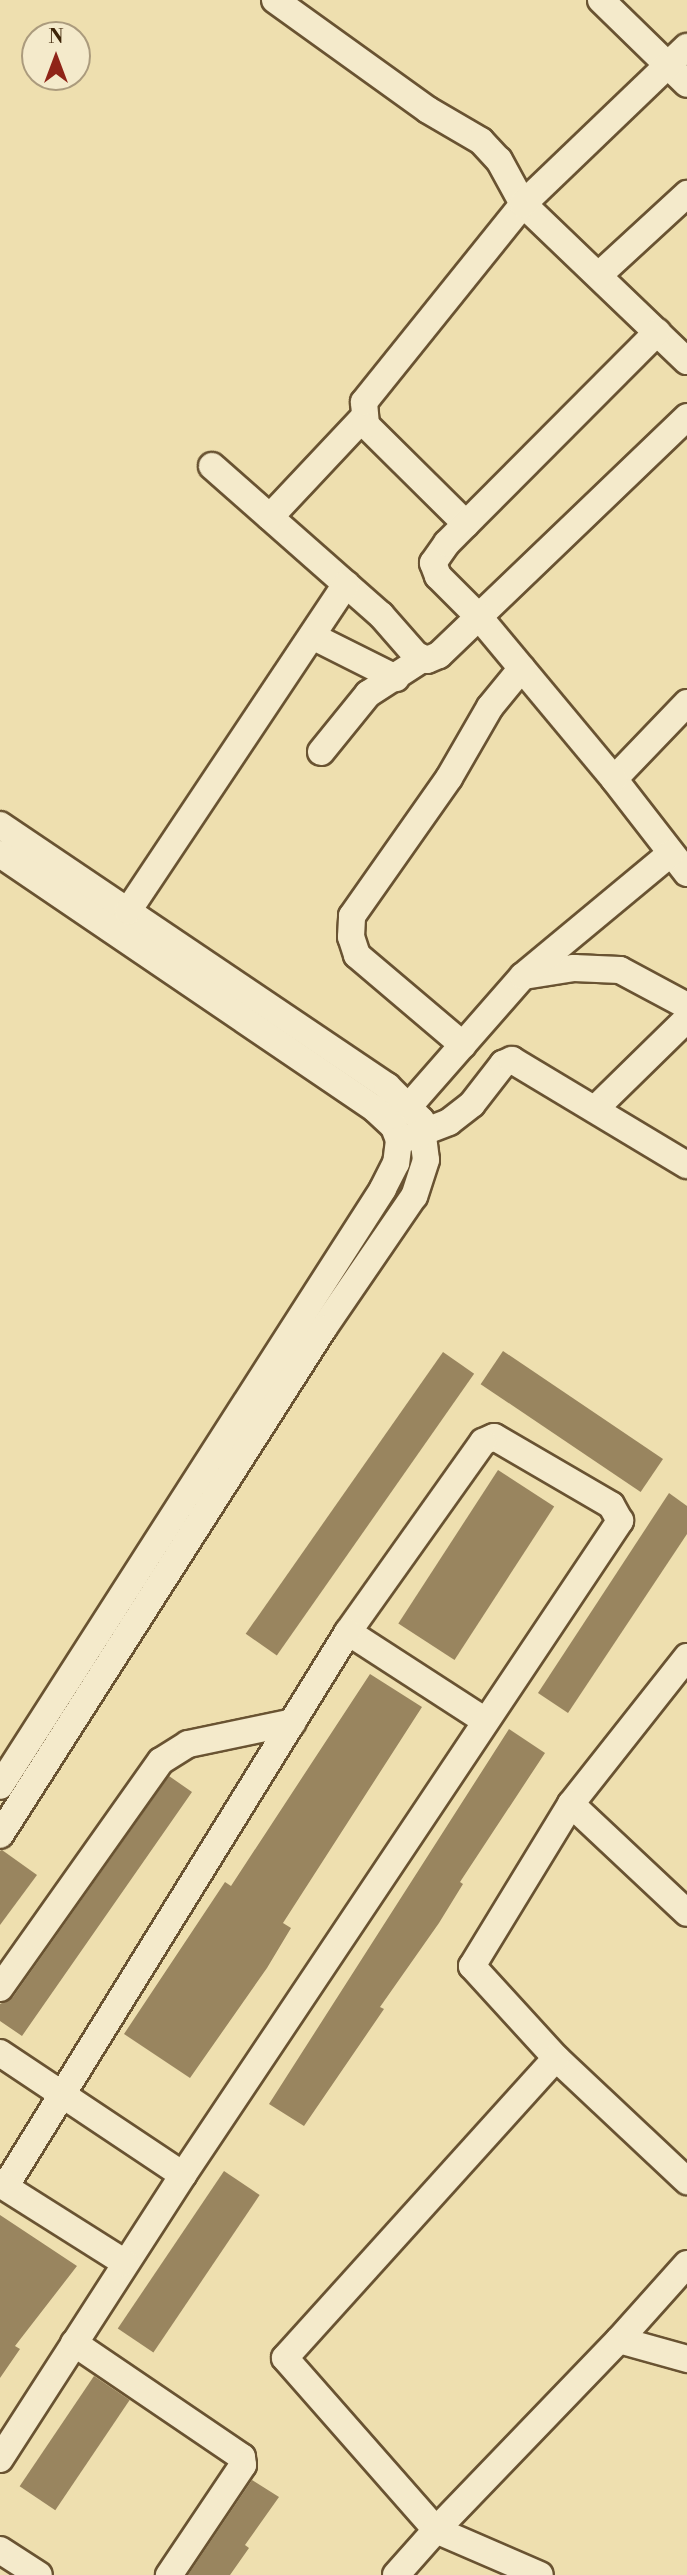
<!DOCTYPE html>
<style>
body{margin:0}
#map{position:relative;width:687px;height:2575px;overflow:hidden;background:#eedfaf;font-family:"Libre Bodoni",serif}
div>[style]{position:absolute}
[style*='--x']{left:calc(var(--x)*1px);top:calc(var(--y)*1px);width:calc(var(--w)*1px);rotate:calc(var(--a)*1deg)}
.building>*{inset:0;background:#99855f;transform-origin:0 0}
.roads{filter:drop-shadow(2px 0 #695332) drop-shadow(-2px 0 #695332) drop-shadow(0 2px #695332) drop-shadow(0 -2px #695332)}
.minor>*{height:26px;margin:-13px;padding:0 13px;transform-origin:13px;border-radius:13px;background:#f4eacb}
span{translate:-50% -50%;white-space:nowrap;text-align:center;line-height:1.15;-webkit-text-stroke:5px #f4eacb;paint-order:stroke}
.north{position:absolute;left:21px;top:21px;width:70px;height:70px;box-sizing:border-box;background:#f4eacb;border:2px solid #ab9b7d;border-radius:50%;rotate:0deg;font-size:19px;font-weight:700;line-height:28px;text-align:center;color:#3d2408}
.north::after{content:'';display:block;margin:auto;width:24px;height:32px;background:#8f2418;clip-path:polygon(50% 0,100% 100%,50% 72%,0 100%)}
</style>
<div id="map">
<div class="building">
<i style="left:503px;top:1351px;width:193px;height:40px;rotate:34deg"></i>
<i style="left:443px;top:1352px;width:38px;height:344px;rotate:35deg"></i>
<i style="left:498px;top:1470px;width:67px;height:183px;rotate:33deg"></i>
<i style="clip-path:polygon(669px 1493px,687px 1506px,687px 1534px,568px 1713px,538px 1693px)"></i>
<i style="clip-path:polygon(370px 1674px,422px 1707px,283px 1923px,291px 1928px,267px 1968px,190px 2078px,124px 2034px,225px 1882px,231px 1886px)"></i>
<i style="clip-path:polygon(509px 1729px,545px 1753px,460px 1882px,463px 1884px,439px 1923px,380px 2007px,384px 2009px,304px 2126px,269px 2104px)"></i>
<i style="clip-path:polygon(169px 1776px,192px 1792px,22px 2036px,0 2021px,0 2004px,13px 1997px)"></i>
<i style="clip-path:polygon(2px 1850px,37px 1875px,0 1925px,0 1851px)"></i>
<i style="left:224px;top:2171px;width:43px;height:190px;rotate:34deg"></i>
<i style="clip-path:polygon(0 2215px,77px 2266px,15px 2346px,20px 2349px,0 2378px)"></i>
<i style="left:94px;top:2376px;width:43px;height:133px;rotate:34deg"></i>
<i style="clip-path:polygon(252px 2480px,279px 2497px,245px 2545px,249px 2548px,230px 2575px,188px 2575px)"></i>
</div>
<div class="roads">
<div class="minor">
<i style="--x:275;--y:0;--w:188;--a:35.7"></i>
<i style="--x:428;--y:110;--w:61;--a:30.3"></i>
<i style="--x:481;--y:141;--w:26;--a:47"></i>
<i style="--x:499;--y:160;--w:50;--a:61.4"></i>
<i style="--x:523;--y:204;--w:227;--a:43.8"></i>
<i style="--x:601;--y:0;--w:120;--a:44.3"></i>
<i style="--x:599;--y:275;--w:120;--a:-42.6"></i>
<i style="--x:212;--y:466;--w:225;--a:41.4"></i>
<i style="--x:381;--y:615;--w:53;--a:48.8"></i>
<i style="--x:416;--y:655;--w:12;--a:24"></i>
<i style="--x:427;--y:660;--w:13;--a:-23"></i>
<i style="--x:439;--y:655;--w:344;--a:-43.8"></i>
<i style="--x:270;--y:517;--w:134;--a:-46.8"></i>
<i style="--x:466;--y:524;--w:141;--a:-135.3"></i>
<i style="--x:366;--y:425;--w:23;--a:-95"></i>
<i style="--x:364;--y:402;--w:254;--a:-51.2"></i>
<i style="--x:523;--y:204;--w:227;--a:-43.8"></i>
<i style="--x:312;--y:636;--w:94;--a:26.6"></i>
<i style="--x:687;--y:703;--w:105;--a:133.8"></i>
<i style="--x:614;--y:779;--w:119;--a:52.2"></i>
<i style="--x:321;--y:752;--w:75;--a:-51"></i>
<i style="--x:368;--y:694;--w:64;--a:-32.9"></i>
<i style="--x:614;--y:779;--w:211;--a:-129.8"></i>
<i style="--x:479;--y:617;--w:58;--a:-135"></i>
<i style="--x:438;--y:576;--w:14;--a:-111"></i>
<i style="--x:433;--y:563;--w:24;--a:-55"></i>
<i style="--x:447;--y:543;--w:298;--a:-45.1"></i>
<i style="--x:0;--y:825;--w:467;--a:34"></i>
<i style="--x:387;--y:1086;--w:48;--a:45"></i>
<i style="--x:421;--y:1120;--w:40;--a:82.9"></i>
<i style="--x:426;--y:1160;--w:38;--a:108"></i>
<i style="--x:414;--y:1196;--w:161;--a:124.4"></i>
<i style="--x:323;--y:1329;--w:600;--a:122.55"></i>
<i style="--x:0;--y:854;--w:455;--a:34.2"></i>
<i style="--x:376;--y:1110;--w:25;--a:43"></i>
<i style="--x:394;--y:1127;--w:14;--a:69"></i>
<i style="--x:399;--y:1140;--w:23;--a:97"></i>
<i style="--x:396;--y:1163;--w:29;--a:117"></i>
<i style="--x:383;--y:1189;--w:709;--a:122.68"></i>
<i style="--x:128;--y:911;--w:393;--a:-56.3"></i>
<i style="--x:524;--y:976;--w:51;--a:-9.1"></i>
<i style="--x:574;--y:968;--w:46;--a:2.5"></i>
<i style="--x:620;--y:970;--w:76;--a:28.2"></i>
<i style="--x:463;--y:1045;--w:139;--a:-139.7"></i>
<i style="--x:357;--y:955;--w:19;--a:-108"></i>
<i style="--x:351;--y:937;--w:21;--a:-87"></i>
<i style="--x:352;--y:916;--w:169;--a:-54.9"></i>
<i style="--x:449;--y:778;--w:82;--a:-60"></i>
<i style="--x:490;--y:707;--w:50;--a:-50.6"></i>
<i style="--x:410;--y:1105;--w:171;--a:-48.8"></i>
<i style="--x:523;--y:976;--w:192;--a:-39.7"></i>
<i style="--x:595;--y:1109;--w:129;--a:-44.4"></i>
<i style="--x:408;--y:1138;--w:44;--a:-21.3"></i>
<i style="--x:449;--y:1122;--w:29;--a:-38"></i>
<i style="--x:472;--y:1104;--w:51;--a:-52.2"></i>
<i style="--x:503;--y:1064;--w:10;--a:-24"></i>
<i style="--x:512;--y:1060;--w:204;--a:31"></i>
<i style="--x:348;--y:1632;--w:162;--a:32.9"></i>
<i style="--x:687;--y:1657;--w:187;--a:128.3"></i>
<i style="--x:571;--y:1804;--w:159;--a:43.2"></i>
<i style="--x:571;--y:1804;--w:190;--a:121.4"></i>
<i style="--x:472;--y:1966;--w:125;--a:47.6"></i>
<i style="--x:556;--y:2058;--w:180;--a:43.2"></i>
<i style="--x:0;--y:1988;--w:278;--a:-54.7"></i>
<i style="--x:161;--y:1761;--w:32;--a:-32"></i>
<i style="--x:188;--y:1744;--w:107;--a:-11.8"></i>
<i style="--x:0;--y:2053;--w:220;--a:33.7"></i>
<i style="--x:556;--y:2058;--w:404;--a:132.1"></i>
<i style="--x:285;--y:2358;--w:229;--a:48.7"></i>
<i style="--x:436;--y:2530;--w:264;--a:-46.1"></i>
<i style="--x:687;--y:2264;--w:102;--a:131.8"></i>
<i style="--x:619;--y:2340;--w:71;--a:15.6"></i>
<i style="--x:74;--y:2343;--w:203;--a:34.2"></i>
<i style="--x:242;--y:2457;--w:8;--a:83"></i>
<i style="--x:243;--y:2465;--w:133;--a:123.9"></i>
<i style="--x:0;--y:2459;--w:338;--a:-57.2"></i>
<i style="--x:183;--y:2175;--w:787;--a:-56.25"></i>
<i style="--x:620;--y:1521;--w:18;--a:-119"></i>
<i style="--x:611;--y:1505;--w:135;--a:-149.8"></i>
<i style="--x:494;--y:1437;--w:12;--a:156"></i>
<i style="--x:483;--y:1442;--w:233;--a:125.4"></i>
<i style="--x:348;--y:1632;--w:652;--a:121.72"></i>
<i style="--x:5;--y:2187;--w:142;--a:32.3"></i>
<i style="--x:0;--y:2550;--w:46;--a:32.7"></i>
<i style="--x:396;--y:2575;--w:60;--a:-48.4"></i>
<i style="--x:436;--y:2530;--w:113;--a:23.4"></i>
</div>
</div>
<div class="north">N</div>
</div>
